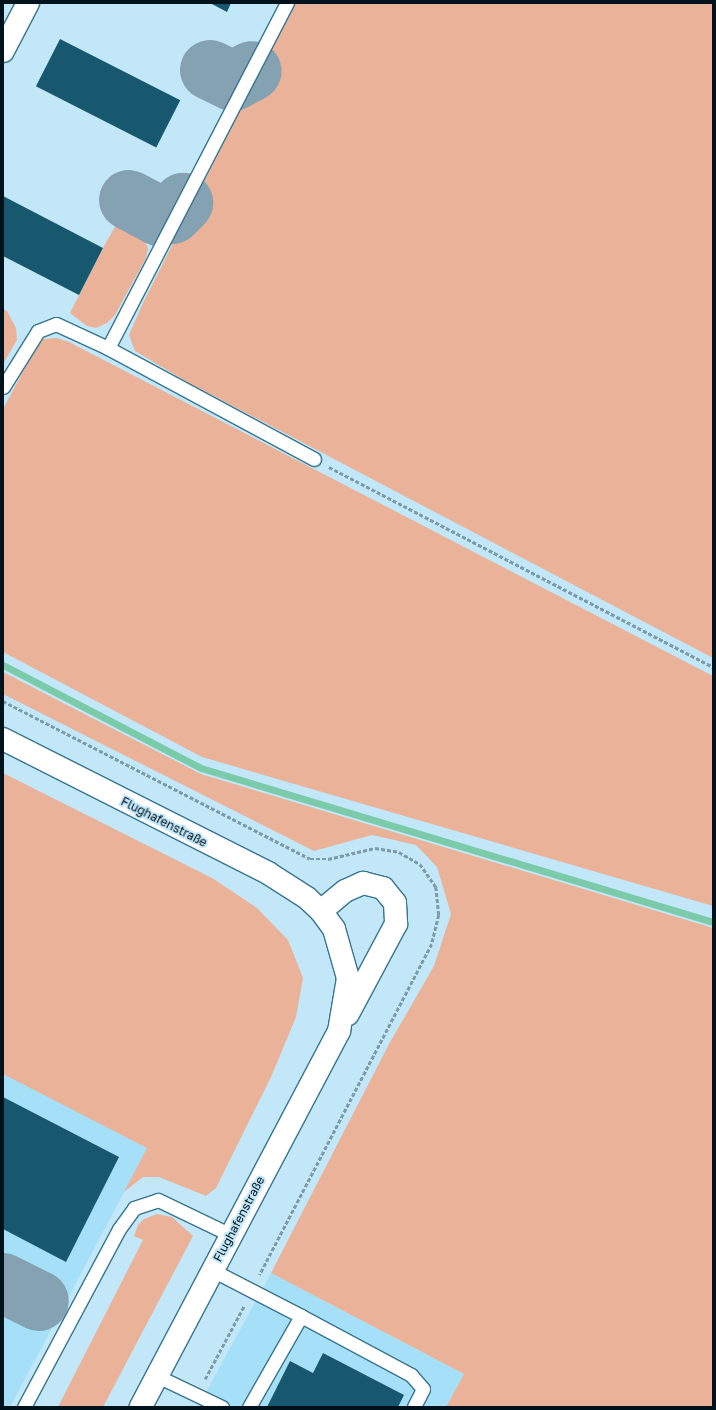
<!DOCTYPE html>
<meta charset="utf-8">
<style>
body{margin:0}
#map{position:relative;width:716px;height:1410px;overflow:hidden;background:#c2e7f8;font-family:"Golos Text",sans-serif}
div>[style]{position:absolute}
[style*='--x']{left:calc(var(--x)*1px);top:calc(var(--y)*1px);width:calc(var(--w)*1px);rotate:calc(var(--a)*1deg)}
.built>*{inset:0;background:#a6dff8}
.green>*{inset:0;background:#eab399}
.stream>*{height:7px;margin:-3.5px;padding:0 3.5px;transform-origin:3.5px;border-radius:3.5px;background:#7bcaaa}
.taxiway>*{height:60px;margin:-30px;padding:0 30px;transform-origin:30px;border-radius:30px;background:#84a2b1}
.building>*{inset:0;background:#18586f;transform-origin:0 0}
.path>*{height:2.5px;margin-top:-1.25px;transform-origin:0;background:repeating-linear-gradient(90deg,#7c9aa8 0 4px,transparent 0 6px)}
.roads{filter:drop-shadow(1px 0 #37758e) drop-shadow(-1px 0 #37758e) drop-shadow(0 1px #37758e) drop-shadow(0 -1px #37758e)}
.service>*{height:13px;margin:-6.5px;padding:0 6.5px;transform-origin:6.5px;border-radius:6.5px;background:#fff}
.minor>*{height:22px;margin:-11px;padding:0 11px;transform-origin:11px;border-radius:11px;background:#fff}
span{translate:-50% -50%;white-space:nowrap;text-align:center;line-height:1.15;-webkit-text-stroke:4px #c2e7f8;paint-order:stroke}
.street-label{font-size:12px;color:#00121b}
.frame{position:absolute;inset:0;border:4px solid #00121b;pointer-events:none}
</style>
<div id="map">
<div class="built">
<i style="clip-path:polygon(3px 819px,147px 1149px,10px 1407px,3px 1407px)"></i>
<i style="clip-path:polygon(271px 1273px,464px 1374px,446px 1407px,198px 1407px)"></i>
</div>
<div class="green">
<i style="clip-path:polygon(294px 3px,713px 3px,713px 658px,189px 383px,135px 351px,129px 335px,143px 303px)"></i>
<i style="clip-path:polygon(123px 223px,140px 232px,148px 248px,146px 258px,115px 315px,107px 323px,96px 328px,87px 326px,70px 313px,103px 248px,116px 225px)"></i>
<i style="clip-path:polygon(3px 309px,7px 311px,16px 328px,17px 340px,3px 364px)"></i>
<i style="clip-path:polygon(57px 338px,69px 342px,713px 676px,713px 906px,202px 757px,3px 652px,3px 409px,34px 351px,43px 339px)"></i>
<i style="clip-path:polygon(3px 672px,201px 774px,713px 928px,713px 1407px,446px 1407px,464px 1374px,271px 1273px,389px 1044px,434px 966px,451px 914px,437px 867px,416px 845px,372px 835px,314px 851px,3px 694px)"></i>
<i style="clip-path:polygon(3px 773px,212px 878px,257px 908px,288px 940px,303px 978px,296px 1017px,271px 1077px,216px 1188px,206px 1196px,159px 1177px,143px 1177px,124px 1192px,147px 1148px,3px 1074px)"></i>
<i style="clip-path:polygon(157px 1214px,172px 1217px,193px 1236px,103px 1407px,58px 1407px,143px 1240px,134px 1236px,138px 1225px,144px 1219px)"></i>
</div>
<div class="stream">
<i style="--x:3;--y:665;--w:223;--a:27.5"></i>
<i style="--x:201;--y:768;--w:535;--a:16.74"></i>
</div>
<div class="taxiway">
<i style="--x:210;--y:70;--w:25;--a:26"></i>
<i style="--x:233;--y:81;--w:21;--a:-28"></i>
<i style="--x:129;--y:200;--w:34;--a:28"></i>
<i style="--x:159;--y:216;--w:13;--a:-9"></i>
<i style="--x:172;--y:214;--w:16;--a:-45"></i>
<i style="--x:3;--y:1283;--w:40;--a:26.6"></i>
</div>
<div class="building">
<i style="clip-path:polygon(210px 3px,231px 3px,227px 12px)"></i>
<i style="left:60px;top:39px;width:135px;height:53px;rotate:27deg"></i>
<i style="clip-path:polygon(3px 196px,103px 248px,79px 295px,3px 256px)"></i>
<i style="clip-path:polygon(3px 1097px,119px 1157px,66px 1262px,3px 1229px)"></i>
<i style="clip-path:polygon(323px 1353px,404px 1395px,398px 1407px,267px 1407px,290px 1361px,313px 1373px)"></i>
</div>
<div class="path">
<i style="--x:329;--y:467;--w:433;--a:27.5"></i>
<i style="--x:3;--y:701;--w:345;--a:27.2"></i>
<i style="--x:310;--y:859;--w:18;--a:0"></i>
<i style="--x:328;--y:859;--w:48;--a:-13.2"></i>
<i style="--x:375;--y:848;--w:24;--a:9"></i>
<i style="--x:399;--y:852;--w:24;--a:30"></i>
<i style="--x:420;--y:864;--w:28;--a:55"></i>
<i style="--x:436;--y:887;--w:28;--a:84"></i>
<i style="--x:439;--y:915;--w:30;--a:104"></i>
<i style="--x:432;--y:944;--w:373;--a:117.5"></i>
<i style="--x:205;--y:1379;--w:83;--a:-61.9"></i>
</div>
<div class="roads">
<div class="service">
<i style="--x:108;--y:348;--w:389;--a:-62.6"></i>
<i style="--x:3;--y:387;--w:66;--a:-58"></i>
<i style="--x:38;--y:331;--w:19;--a:-21"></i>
<i style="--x:56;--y:324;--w:57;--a:24.8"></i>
<i style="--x:108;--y:348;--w:234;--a:28.3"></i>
<i style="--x:212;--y:1270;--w:100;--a:27.3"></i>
<i style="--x:301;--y:1316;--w:105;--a:119.7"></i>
<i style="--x:301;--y:1316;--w:125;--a:28.2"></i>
<i style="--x:411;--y:1375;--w:18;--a:49"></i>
<i style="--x:423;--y:1389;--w:20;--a:117"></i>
<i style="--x:157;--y:1376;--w:72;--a:25.5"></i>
<i style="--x:24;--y:1407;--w:202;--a:-61.9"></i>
<i style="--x:119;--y:1229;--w:26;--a:-54"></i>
<i style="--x:134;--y:1208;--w:25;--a:-18"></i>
<i style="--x:158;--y:1200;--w:81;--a:25.6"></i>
</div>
<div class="minor">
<i style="--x:3;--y:51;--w:54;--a:-62.5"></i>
<i style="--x:3;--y:739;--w:297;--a:26.8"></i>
<i style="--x:268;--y:873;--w:46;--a:32.7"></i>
<i style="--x:307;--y:898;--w:19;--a:43"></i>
<i style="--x:321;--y:911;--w:22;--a:54"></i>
<i style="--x:334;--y:929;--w:51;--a:74.1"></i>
<i style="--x:348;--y:978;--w:54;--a:99.6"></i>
<i style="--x:339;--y:1031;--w:425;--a:117.8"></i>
<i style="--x:321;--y:911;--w:31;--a:-40"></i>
<i style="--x:345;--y:891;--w:20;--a:-24"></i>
<i style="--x:363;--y:883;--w:21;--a:14"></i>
<i style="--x:383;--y:888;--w:19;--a:51"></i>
<i style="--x:395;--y:903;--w:21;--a:87"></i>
<i style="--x:396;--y:924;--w:102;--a:118.1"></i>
</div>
</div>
<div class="street-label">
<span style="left:164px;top:822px;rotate:27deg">Flughafenstraße</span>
<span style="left:239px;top:1219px;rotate:-62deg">Flughafenstraße</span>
</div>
<div class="frame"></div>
</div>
